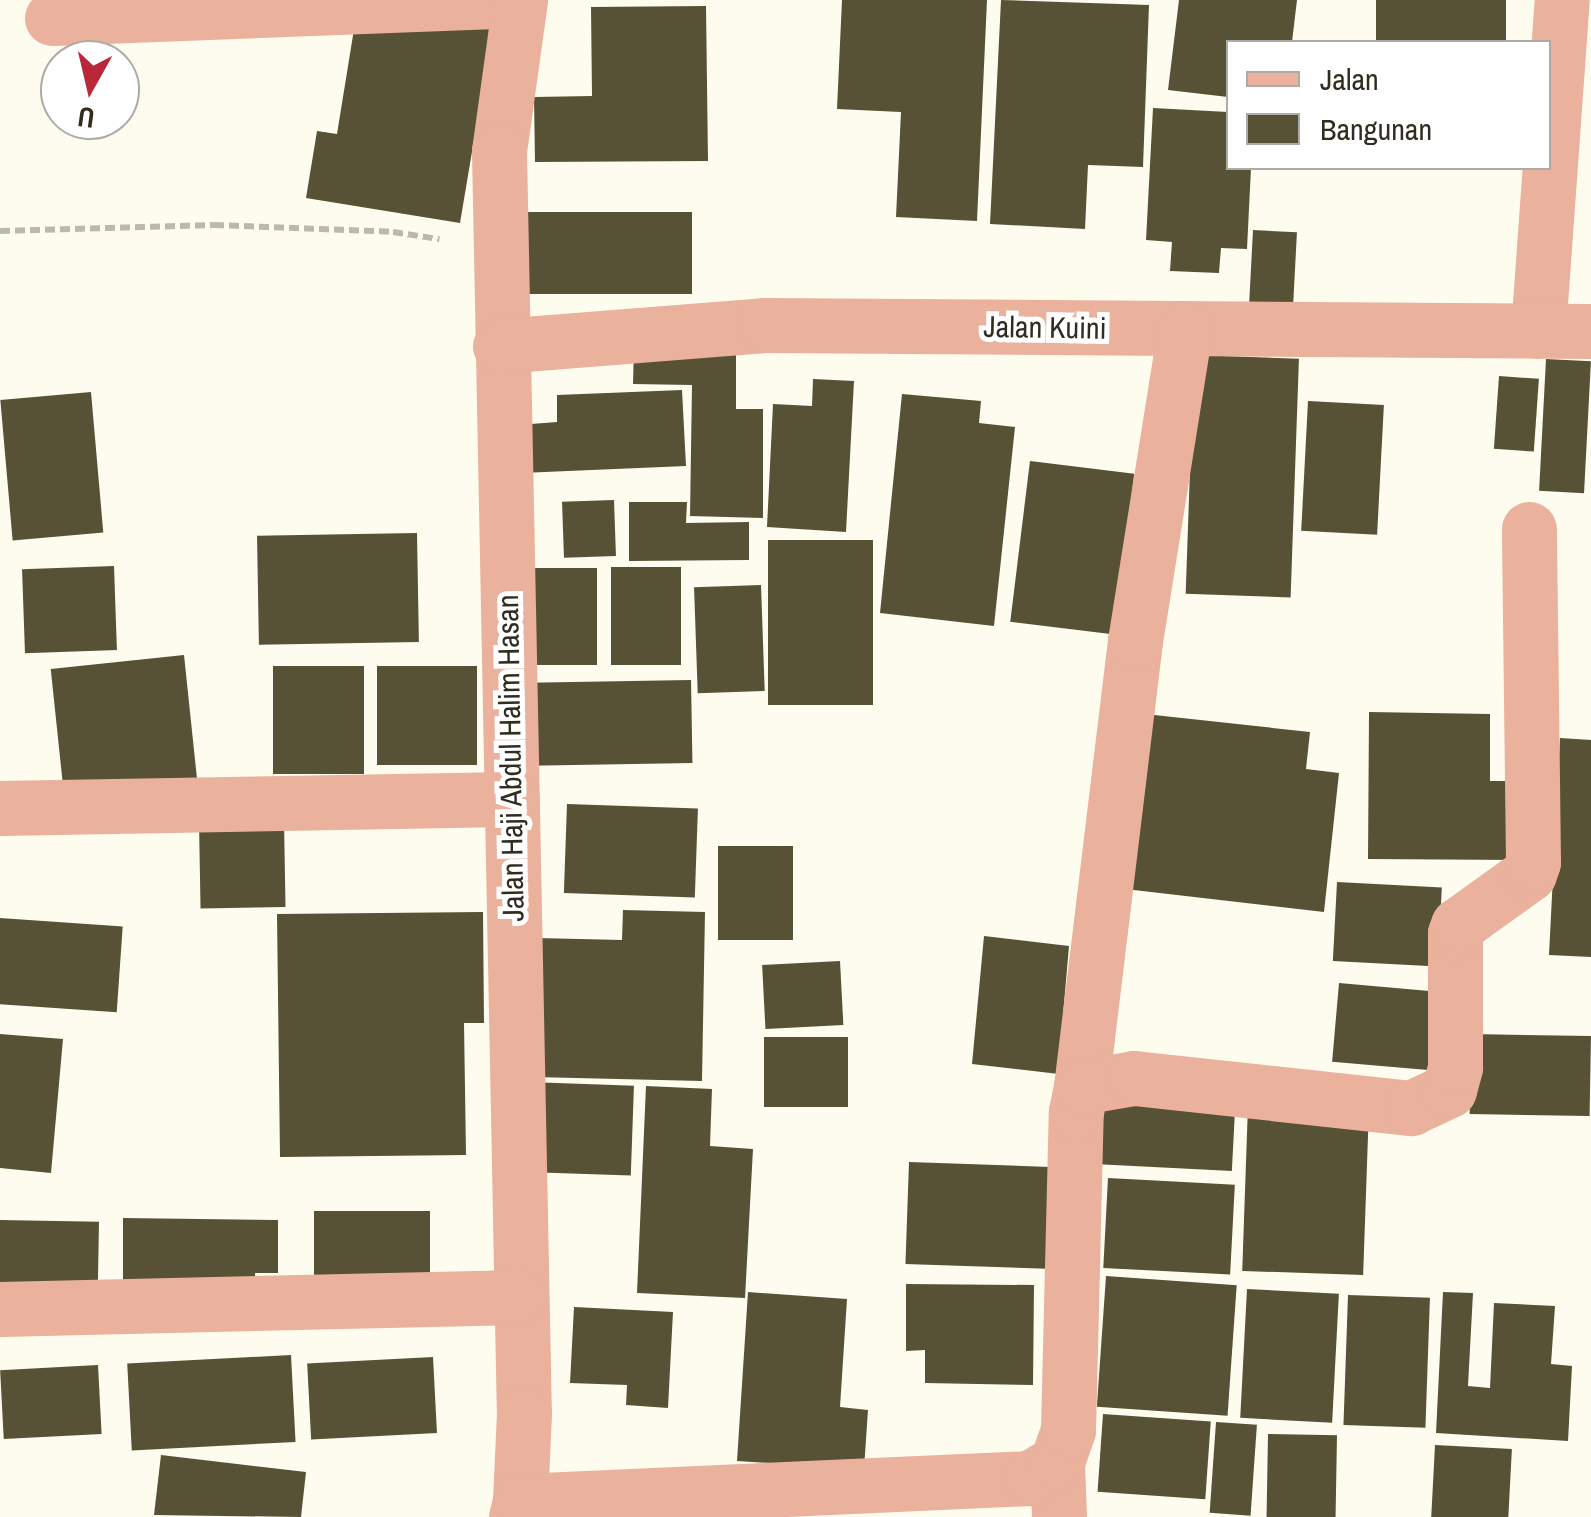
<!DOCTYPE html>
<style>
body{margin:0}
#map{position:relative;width:1591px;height:1517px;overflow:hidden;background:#fefcee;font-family:"Archivo Narrow",sans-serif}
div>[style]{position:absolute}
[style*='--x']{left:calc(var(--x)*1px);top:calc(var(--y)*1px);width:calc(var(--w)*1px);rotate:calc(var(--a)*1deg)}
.building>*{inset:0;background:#575135;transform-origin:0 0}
.path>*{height:6px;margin-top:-3px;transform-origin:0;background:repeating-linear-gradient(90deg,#bcb9ac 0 10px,transparent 0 15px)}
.street>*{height:55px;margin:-27.5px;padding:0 27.5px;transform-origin:27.5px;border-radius:27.5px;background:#eab19c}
span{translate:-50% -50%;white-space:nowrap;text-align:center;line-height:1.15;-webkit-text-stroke:10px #fff;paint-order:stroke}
.street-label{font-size:30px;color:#302d20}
.legend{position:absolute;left:1226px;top:40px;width:325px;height:130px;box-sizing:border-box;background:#fff;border:2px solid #acaba6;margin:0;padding:12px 18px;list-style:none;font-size:30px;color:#302d20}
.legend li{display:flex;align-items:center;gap:20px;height:50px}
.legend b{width:50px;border:2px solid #acaba6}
.north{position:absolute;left:40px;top:40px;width:100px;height:100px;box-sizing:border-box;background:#fff;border:2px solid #acaba6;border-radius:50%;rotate:188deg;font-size:28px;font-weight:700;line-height:40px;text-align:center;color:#302d20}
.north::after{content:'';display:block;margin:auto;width:35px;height:45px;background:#b9273a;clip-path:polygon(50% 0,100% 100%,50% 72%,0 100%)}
</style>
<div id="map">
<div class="building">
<i style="clip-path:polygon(842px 0,987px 0,977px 221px,896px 217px,901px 112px,837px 109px)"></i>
<i style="clip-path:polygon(1001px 0,1149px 5px,1143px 167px,1088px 165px,1085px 229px,990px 224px)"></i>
<i style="clip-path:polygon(1179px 0,1297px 0,1292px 42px,1228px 42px,1228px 97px,1168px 90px)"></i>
<i style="left:1376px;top:0;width:130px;height:42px"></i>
<i style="clip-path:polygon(706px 6px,708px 161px,535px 162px,534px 97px,592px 96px,591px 7px)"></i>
<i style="clip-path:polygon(355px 23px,493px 27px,460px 223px,306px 198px,317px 131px,337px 134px)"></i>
<i style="clip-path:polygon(1153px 108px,1228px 112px,1228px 168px,1251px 168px,1247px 249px,1221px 248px,1219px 273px,1170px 271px,1172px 242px,1146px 240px)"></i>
<i style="left:526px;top:212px;width:166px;height:82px"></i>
<i style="left:1253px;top:230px;width:44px;height:79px;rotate:3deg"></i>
<i style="clip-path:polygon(634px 346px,736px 347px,736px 409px,763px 409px,763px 518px,690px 516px,692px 385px,633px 384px)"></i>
<i style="left:1194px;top:355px;width:105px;height:239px;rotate:2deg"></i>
<i style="left:1546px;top:359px;width:45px;height:132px;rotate:3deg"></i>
<i style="left:1499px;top:376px;width:40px;height:73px;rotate:4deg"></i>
<i style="clip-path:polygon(813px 379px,854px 381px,846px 532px,767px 527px,773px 404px,812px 406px)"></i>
<i style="clip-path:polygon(682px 390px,686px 466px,521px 473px,518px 425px,557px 422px,557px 395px)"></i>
<i style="left:91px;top:392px;width:141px;height:91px;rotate:85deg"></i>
<i style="clip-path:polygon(902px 394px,981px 401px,979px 423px,1015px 427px,994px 626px,880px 613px)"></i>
<i style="left:1308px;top:401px;width:76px;height:130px;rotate:3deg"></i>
<i style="left:1030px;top:461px;width:105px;height:162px;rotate:7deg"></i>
<i style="left:614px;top:500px;width:56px;height:52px;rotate:88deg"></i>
<i style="clip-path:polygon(629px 502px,687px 502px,686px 523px,749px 522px,749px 560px,629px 561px)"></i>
<i style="left:417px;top:533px;width:109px;height:160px;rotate:89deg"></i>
<i style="left:768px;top:540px;width:105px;height:165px"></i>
<i style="left:114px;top:566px;width:84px;height:92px;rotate:88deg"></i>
<i style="left:611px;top:567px;width:70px;height:98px"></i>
<i style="left:530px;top:568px;width:67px;height:97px"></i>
<i style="left:761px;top:585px;width:106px;height:67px;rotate:88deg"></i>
<i style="left:184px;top:655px;width:131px;height:134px;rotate:84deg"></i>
<i style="left:273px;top:666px;width:91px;height:108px"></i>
<i style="left:377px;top:666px;width:100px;height:99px"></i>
<i style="left:691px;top:680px;width:83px;height:163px;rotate:89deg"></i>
<i style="clip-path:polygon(1369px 712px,1490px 714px,1490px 781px,1517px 781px,1517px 860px,1368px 859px)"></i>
<i style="clip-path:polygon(1145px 714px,1310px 732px,1306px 769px,1339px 773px,1324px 912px,1125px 889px)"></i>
<i style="clip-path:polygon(1560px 738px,1591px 740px,1591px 957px,1549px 955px)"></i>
<i style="left:567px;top:804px;width:131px;height:89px;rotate:2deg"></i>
<i style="left:284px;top:820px;width:87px;height:85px;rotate:89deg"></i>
<i style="left:718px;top:846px;width:75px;height:94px"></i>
<i style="left:1337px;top:882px;width:105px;height:79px;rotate:3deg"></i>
<i style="clip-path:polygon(623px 910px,705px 912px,702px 1081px,534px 1077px,537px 938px,622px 940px)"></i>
<i style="clip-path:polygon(483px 912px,484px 1023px,464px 1023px,466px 1155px,280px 1157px,277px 914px)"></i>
<i style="left:0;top:918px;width:123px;height:86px;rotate:4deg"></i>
<i style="clip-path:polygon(984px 936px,1069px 946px,1063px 1015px,1076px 1076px,972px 1064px)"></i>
<i style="left:840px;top:961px;width:64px;height:78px;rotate:87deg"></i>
<i style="left:1339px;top:983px;width:99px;height:79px;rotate:5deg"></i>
<i style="clip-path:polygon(0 1034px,63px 1039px,51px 1173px,0 1168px)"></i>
<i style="left:1471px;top:1034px;width:120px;height:80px;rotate:1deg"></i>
<i style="left:764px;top:1037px;width:84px;height:70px"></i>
<i style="left:529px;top:1082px;width:105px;height:90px;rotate:2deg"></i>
<i style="clip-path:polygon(646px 1086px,712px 1089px,710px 1146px,753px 1149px,745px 1298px,637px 1293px)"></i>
<i style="left:1098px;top:1088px;width:138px;height:76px;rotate:3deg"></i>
<i style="left:1248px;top:1105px;width:121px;height:166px;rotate:2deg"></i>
<i style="left:909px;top:1162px;width:141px;height:102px;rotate:2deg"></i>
<i style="left:1108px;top:1178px;width:127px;height:90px;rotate:3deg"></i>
<i style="left:314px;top:1211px;width:116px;height:81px"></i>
<i style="clip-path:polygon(123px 1218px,278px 1220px,278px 1273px,255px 1273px,255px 1295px,123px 1294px)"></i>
<i style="left:0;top:1220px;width:99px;height:69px;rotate:1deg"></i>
<i style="left:1106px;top:1276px;width:131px;height:131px;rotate:4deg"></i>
<i style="clip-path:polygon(906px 1284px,1034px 1285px,1033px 1385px,925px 1383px,925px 1350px,906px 1351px)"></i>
<i style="left:1247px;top:1289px;width:92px;height:129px;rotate:3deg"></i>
<i style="clip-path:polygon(748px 1292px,847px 1299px,840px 1407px,868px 1410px,864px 1469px,737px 1461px)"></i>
<i style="clip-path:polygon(1443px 1292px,1473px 1293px,1468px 1386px,1490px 1388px,1494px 1303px,1555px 1306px,1551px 1364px,1572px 1366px,1568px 1441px,1436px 1433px)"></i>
<i style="left:1348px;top:1295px;width:82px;height:130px;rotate:2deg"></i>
<i style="clip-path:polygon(574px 1307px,673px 1312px,668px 1408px,626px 1405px,627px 1385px,570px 1383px)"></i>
<i style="left:291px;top:1355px;width:87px;height:164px;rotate:87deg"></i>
<i style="left:433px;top:1357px;width:76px;height:126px;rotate:87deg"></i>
<i style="left:98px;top:1365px;width:69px;height:98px;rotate:87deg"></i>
<i style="left:1103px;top:1414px;width:108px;height:78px;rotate:4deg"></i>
<i style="left:1216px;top:1422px;width:41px;height:91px;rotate:4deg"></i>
<i style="left:1268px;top:1434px;width:69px;height:83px;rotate:1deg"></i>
<i style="left:1435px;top:1445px;width:77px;height:72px;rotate:3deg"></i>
<i style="clip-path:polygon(161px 1455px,306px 1472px,301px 1517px,154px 1515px)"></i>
</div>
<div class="path">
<i style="--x:0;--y:231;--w:214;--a:-1.6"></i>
<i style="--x:214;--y:225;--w:179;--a:2.2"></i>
<i style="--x:393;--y:232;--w:47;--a:8.7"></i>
</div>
<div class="street">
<i style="--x:52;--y:18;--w:468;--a:-2.2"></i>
<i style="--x:520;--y:0;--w:152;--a:97.9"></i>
<i style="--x:499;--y:151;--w:1262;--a:88.87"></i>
<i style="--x:524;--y:1413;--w:88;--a:92.6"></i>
<i style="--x:520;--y:1501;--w:16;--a:104"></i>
<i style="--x:1538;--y:331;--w:332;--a:-85.9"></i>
<i style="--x:500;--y:346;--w:265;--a:-4.5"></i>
<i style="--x:764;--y:325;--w:827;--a:0.42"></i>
<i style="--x:0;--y:808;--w:512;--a:-1.01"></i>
<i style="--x:1081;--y:1087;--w:449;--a:-83.1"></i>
<i style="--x:1135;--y:641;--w:317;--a:-80.9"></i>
<i style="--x:0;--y:1309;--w:518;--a:-1.33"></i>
<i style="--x:1057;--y:1462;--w:55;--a:87.9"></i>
<i style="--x:520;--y:1501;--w:511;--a:-2.58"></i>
<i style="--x:1030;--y:1478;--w:31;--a:-31"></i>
<i style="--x:1057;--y:1462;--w:34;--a:-71"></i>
<i style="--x:1068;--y:1430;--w:318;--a:-88.6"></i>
<i style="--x:1076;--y:1112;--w:25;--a:-79"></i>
<i style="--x:1081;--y:1087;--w:54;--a:-9.6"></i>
<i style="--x:1134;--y:1078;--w:279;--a:6.2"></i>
<i style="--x:1411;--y:1108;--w:42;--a:-25.3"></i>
<i style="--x:1449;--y:1090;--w:24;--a:-75"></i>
<i style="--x:1455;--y:1067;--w:134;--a:-90"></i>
<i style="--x:1455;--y:933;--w:9;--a:-69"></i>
<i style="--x:1458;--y:925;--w:87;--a:-35.7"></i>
<i style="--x:1529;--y:874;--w:13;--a:-72"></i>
<i style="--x:1533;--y:862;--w:333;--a:-90.7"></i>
</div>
<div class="street-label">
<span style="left:1045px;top:327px;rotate:1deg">Jalan Kuini</span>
<span style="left:510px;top:758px;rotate:-91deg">Jalan Haji Abdul Halim Hasan</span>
</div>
<ul class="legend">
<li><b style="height:12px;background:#eab19c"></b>Jalan</li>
<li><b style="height:28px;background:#575135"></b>Bangunan</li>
</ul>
<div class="north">U</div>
</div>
